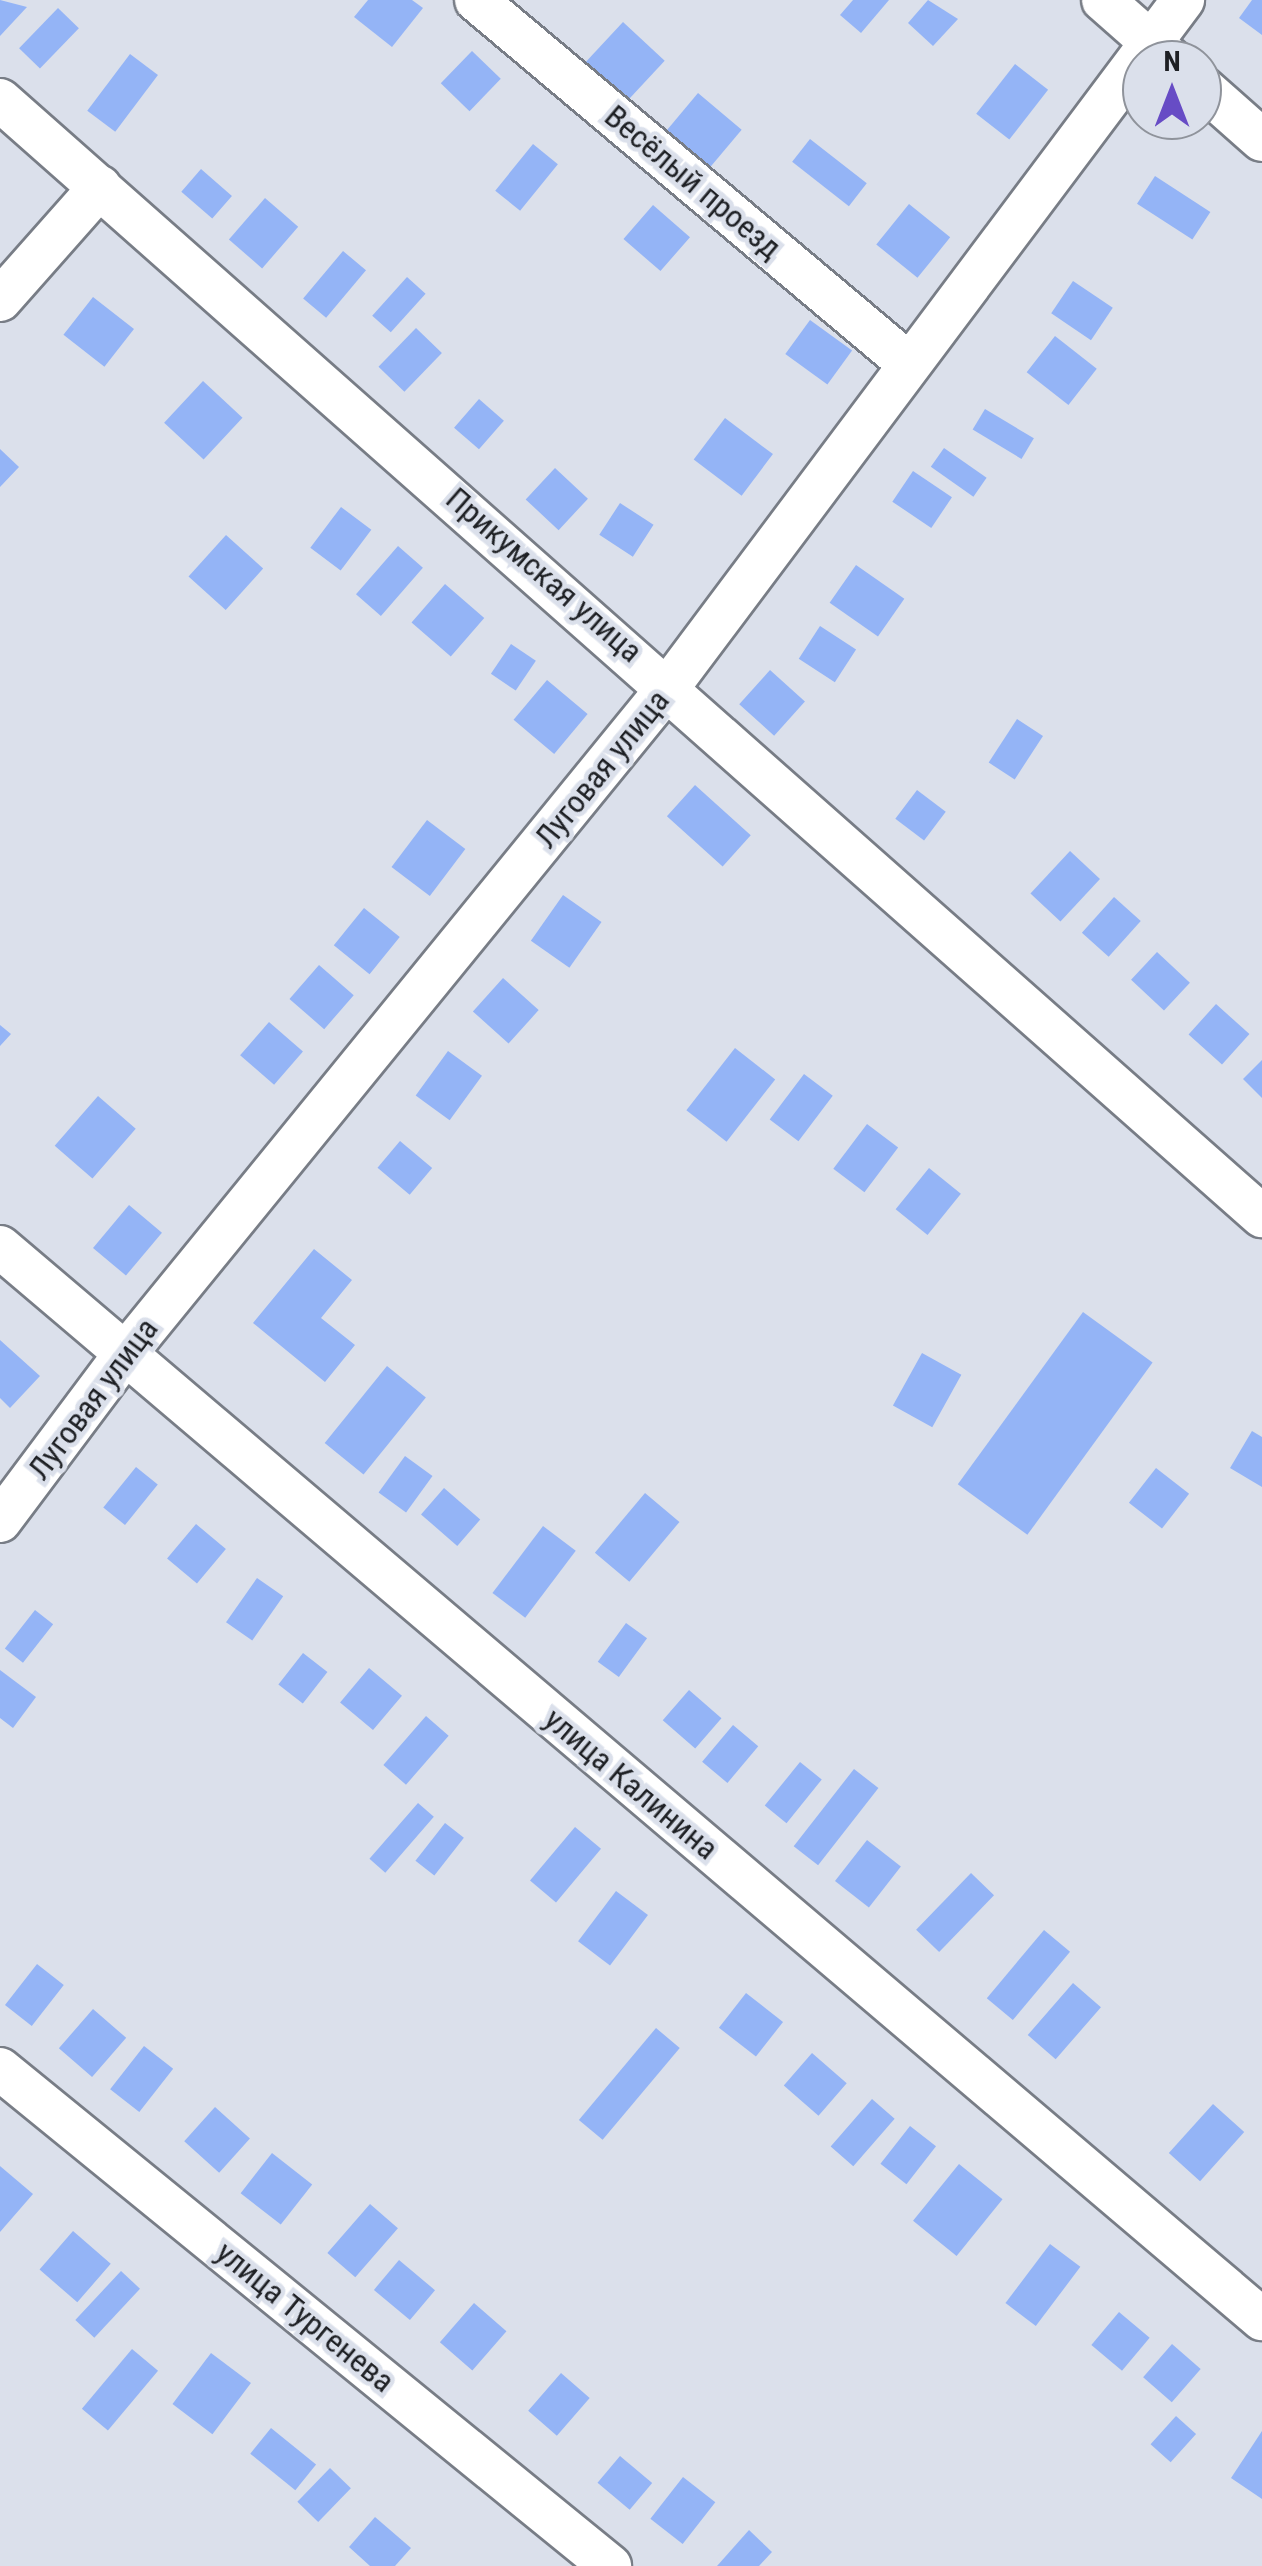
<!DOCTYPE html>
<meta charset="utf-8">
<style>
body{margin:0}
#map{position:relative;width:1262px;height:2566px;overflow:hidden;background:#dbe0eb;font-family:"Roboto Condensed",sans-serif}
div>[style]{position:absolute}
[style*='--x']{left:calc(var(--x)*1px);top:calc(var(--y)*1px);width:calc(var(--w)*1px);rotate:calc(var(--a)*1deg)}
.building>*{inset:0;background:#94b4f6;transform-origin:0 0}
.roads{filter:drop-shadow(2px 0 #787d86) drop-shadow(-2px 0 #787d86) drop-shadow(0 2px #787d86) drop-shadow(0 -2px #787d86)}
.minor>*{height:42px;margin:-21px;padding:0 21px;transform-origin:21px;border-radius:21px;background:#fff}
span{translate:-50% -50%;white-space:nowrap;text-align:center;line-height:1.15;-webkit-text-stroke:9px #dbe0eb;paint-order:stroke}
.street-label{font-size:32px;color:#1e2024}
.north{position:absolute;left:1122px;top:40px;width:100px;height:100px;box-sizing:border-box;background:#dbe0eb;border:2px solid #8f939b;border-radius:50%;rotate:0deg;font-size:28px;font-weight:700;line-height:40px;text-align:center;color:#1e2024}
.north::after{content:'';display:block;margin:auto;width:35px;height:45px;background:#674cc5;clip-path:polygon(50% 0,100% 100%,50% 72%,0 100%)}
</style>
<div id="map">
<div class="building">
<i style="clip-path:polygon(0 0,27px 7px,0 36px)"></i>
<i style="clip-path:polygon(368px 0,412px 0,423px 8px,392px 47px,354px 17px)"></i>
<i style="clip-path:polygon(853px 0,889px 0,861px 33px,840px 15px)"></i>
<i style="clip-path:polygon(928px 0,958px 19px,933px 46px,908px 23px)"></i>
<i style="clip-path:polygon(1252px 0,1262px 0,1262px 35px,1239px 18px)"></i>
<i style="left:58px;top:8px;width:29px;height:56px;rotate:44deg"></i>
<i style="left:623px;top:22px;width:57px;height:57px;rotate:43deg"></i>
<i style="left:472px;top:51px;width:40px;height:45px;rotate:44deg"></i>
<i style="left:130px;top:54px;width:35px;height:71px;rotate:37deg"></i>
<i style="left:1015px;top:64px;width:42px;height:63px;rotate:38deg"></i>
<i style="left:698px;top:93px;width:57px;height:55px;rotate:40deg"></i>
<i style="left:810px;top:139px;width:72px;height:29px;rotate:38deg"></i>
<i style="left:533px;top:144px;width:32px;height:60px;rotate:39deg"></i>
<i style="left:201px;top:169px;width:41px;height:30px;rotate:41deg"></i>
<i style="left:1155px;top:176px;width:66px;height:33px;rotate:33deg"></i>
<i style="left:265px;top:198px;width:44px;height:55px;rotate:41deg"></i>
<i style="left:909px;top:204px;width:53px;height:52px;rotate:39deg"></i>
<i style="left:653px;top:205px;width:49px;height:45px;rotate:41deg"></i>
<i style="left:343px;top:251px;width:30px;height:62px;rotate:40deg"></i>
<i style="left:407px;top:277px;width:25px;height:52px;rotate:42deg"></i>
<i style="left:1073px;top:281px;width:48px;height:39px;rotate:34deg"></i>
<i style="left:93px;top:297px;width:52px;height:48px;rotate:38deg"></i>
<i style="left:810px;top:320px;width:52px;height:42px;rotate:36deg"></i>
<i style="left:416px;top:328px;width:36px;height:54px;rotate:44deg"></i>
<i style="left:1055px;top:336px;width:53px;height:46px;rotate:38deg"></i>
<i style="left:203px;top:381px;width:54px;height:57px;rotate:43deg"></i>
<i style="left:479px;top:399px;width:33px;height:38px;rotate:41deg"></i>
<i style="left:985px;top:409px;width:57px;height:24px;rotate:31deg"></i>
<i style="left:725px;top:418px;width:60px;height:52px;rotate:37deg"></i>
<i style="left:944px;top:448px;width:52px;height:23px;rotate:35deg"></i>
<i style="clip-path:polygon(0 449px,19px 467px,0 487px)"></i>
<i style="left:555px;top:468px;width:45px;height:43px;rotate:43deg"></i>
<i style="left:913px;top:471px;width:47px;height:37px;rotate:34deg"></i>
<i style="left:620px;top:503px;width:40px;height:38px;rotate:33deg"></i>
<i style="left:341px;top:507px;width:38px;height:51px;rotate:37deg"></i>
<i style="left:226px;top:535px;width:50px;height:56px;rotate:42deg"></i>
<i style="left:398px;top:546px;width:33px;height:64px;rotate:41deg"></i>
<i style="left:856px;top:565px;width:59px;height:46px;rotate:35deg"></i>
<i style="left:445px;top:584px;width:52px;height:51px;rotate:41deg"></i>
<i style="left:820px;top:626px;width:43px;height:39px;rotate:33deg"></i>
<i style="left:511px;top:644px;width:30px;height:36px;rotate:34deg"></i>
<i style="left:770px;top:670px;width:47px;height:46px;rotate:42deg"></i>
<i style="left:547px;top:680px;width:53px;height:52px;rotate:40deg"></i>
<i style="left:1017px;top:719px;width:31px;height:52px;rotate:33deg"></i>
<i style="left:695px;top:785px;width:75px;height:42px;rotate:42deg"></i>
<i style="left:917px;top:790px;width:36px;height:36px;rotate:37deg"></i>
<i style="left:427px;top:820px;width:48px;height:59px;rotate:37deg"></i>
<i style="left:1070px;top:851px;width:41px;height:58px;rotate:43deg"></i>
<i style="left:563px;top:895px;width:47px;height:56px;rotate:35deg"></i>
<i style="left:1114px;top:897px;width:36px;height:48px;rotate:42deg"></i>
<i style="left:364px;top:908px;width:46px;height:48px;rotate:39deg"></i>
<i style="left:1157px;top:952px;width:45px;height:38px;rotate:43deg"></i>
<i style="left:319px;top:965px;width:46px;height:45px;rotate:41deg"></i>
<i style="left:503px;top:978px;width:48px;height:45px;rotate:42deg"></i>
<i style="left:1216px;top:1004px;width:45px;height:41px;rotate:42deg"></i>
<i style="left:269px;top:1022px;width:45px;height:44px;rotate:41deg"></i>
<i style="clip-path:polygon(0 1025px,11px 1034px,0 1046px)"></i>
<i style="left:735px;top:1048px;width:51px;height:79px;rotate:38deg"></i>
<i style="left:448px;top:1051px;width:42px;height:55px;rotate:36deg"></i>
<i style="clip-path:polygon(1262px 1060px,1262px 1098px,1243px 1079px)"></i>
<i style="left:804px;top:1074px;width:36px;height:57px;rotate:37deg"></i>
<i style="left:98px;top:1096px;width:50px;height:66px;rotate:41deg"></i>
<i style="left:867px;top:1124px;width:39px;height:56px;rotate:37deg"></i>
<i style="left:400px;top:1141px;width:42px;height:35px;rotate:40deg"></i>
<i style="left:929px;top:1168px;width:41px;height:53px;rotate:39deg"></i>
<i style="left:129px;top:1205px;width:43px;height:56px;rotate:40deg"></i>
<i style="clip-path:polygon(314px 1249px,352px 1280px,321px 1318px,355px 1345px,325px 1382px,253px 1323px)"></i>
<i style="left:1083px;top:1312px;width:86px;height:213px;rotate:36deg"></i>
<i style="clip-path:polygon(0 1340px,40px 1376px,10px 1408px,0 1398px)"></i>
<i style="left:922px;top:1353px;width:45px;height:60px;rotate:29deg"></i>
<i style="left:387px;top:1366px;width:50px;height:99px;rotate:39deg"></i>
<i style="clip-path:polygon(1252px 1431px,1262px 1437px,1262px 1487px,1230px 1468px)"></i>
<i style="left:405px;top:1456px;width:34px;height:45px;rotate:36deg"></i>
<i style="left:136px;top:1467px;width:28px;height:52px;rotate:39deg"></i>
<i style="left:1156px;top:1468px;width:42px;height:44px;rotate:38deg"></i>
<i style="left:444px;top:1488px;width:48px;height:35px;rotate:41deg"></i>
<i style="left:645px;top:1493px;width:45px;height:78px;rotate:40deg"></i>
<i style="left:196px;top:1524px;width:39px;height:45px;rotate:40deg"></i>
<i style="left:543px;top:1526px;width:41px;height:84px;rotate:37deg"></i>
<i style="left:257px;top:1578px;width:32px;height:54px;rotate:35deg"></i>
<i style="left:35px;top:1610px;width:23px;height:49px;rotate:38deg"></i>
<i style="left:626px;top:1623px;width:26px;height:48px;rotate:36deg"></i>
<i style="left:303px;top:1653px;width:31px;height:40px;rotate:38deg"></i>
<i style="left:369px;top:1668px;width:43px;height:45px;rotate:40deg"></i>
<i style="clip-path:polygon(0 1670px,36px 1697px,13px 1728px,0 1718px)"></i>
<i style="left:689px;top:1690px;width:43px;height:40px;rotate:41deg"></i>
<i style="left:426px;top:1716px;width:30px;height:65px;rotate:41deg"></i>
<i style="left:733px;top:1725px;width:33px;height:48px;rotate:40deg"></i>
<i style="left:800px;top:1762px;width:28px;height:56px;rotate:39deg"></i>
<i style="left:854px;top:1769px;width:31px;height:98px;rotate:38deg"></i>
<i style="left:418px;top:1803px;width:21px;height:74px;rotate:41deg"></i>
<i style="left:445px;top:1823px;width:24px;height:48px;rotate:38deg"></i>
<i style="left:575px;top:1827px;width:34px;height:70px;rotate:40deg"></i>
<i style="left:867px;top:1840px;width:43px;height:52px;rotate:38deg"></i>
<i style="left:971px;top:1873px;width:32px;height:79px;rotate:44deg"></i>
<i style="left:616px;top:1891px;width:40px;height:63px;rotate:37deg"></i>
<i style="left:1044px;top:1930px;width:34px;height:89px;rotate:40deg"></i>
<i style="left:37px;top:1964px;width:34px;height:52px;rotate:38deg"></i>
<i style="left:1073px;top:1983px;width:37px;height:69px;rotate:41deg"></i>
<i style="left:746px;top:1993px;width:47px;height:44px;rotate:38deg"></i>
<i style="left:93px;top:2009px;width:44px;height:52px;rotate:41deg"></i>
<i style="left:656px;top:2028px;width:31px;height:120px;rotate:40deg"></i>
<i style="left:144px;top:2046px;width:37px;height:55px;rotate:38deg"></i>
<i style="left:812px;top:2053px;width:46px;height:43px;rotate:41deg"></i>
<i style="left:872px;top:2099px;width:30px;height:63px;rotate:41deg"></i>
<i style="left:1213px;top:2104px;width:42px;height:66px;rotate:42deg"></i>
<i style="left:215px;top:2107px;width:47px;height:46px;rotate:42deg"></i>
<i style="left:910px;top:2126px;width:33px;height:48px;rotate:38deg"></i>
<i style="left:272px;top:2153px;width:51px;height:51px;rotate:38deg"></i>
<i style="left:959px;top:2164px;width:56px;height:73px;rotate:39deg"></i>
<i style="clip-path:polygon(0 2166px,33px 2194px,0 2232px)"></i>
<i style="left:370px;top:2204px;width:37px;height:65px;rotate:41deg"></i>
<i style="left:73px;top:2231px;width:50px;height:51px;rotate:41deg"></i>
<i style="left:1050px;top:2244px;width:38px;height:74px;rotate:37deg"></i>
<i style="left:399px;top:2260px;width:47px;height:39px;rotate:40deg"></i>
<i style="left:121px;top:2271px;width:26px;height:67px;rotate:43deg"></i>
<i style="left:474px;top:2303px;width:43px;height:52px;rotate:41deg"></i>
<i style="left:1119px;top:2312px;width:40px;height:43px;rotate:40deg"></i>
<i style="left:1172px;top:2344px;width:38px;height:44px;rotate:41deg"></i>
<i style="left:132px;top:2349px;width:34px;height:78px;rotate:40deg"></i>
<i style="left:211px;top:2353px;width:50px;height:64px;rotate:37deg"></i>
<i style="left:561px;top:2373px;width:38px;height:50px;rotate:41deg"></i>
<i style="left:1176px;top:2416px;width:27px;height:38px;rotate:42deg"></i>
<i style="left:271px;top:2428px;width:58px;height:33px;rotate:39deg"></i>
<i style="clip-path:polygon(1262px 2431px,1262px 2499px,1231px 2478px)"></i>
<i style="left:620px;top:2456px;width:42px;height:35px;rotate:40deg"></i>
<i style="left:330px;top:2468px;width:29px;height:47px;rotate:44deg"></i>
<i style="left:683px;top:2477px;width:41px;height:53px;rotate:38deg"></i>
<i style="clip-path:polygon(375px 2517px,411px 2548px,395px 2566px,370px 2566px,349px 2547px)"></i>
<i style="clip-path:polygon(749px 2530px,772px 2552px,759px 2566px,717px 2566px)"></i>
</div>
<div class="roads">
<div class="minor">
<i style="--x:476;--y:0;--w:566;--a:40.05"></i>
<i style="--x:1103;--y:0;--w:91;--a:41.4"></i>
<i style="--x:1202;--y:87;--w:80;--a:41.5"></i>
<i style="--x:0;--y:100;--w:1685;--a:41.49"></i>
<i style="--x:0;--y:300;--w:151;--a:-48.5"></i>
<i style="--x:0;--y:1247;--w:1656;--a:40.35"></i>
<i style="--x:0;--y:1521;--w:209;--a:-53.2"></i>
<i style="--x:125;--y:1354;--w:863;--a:-50.83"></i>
<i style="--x:670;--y:685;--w:856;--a:-53.17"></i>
<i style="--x:0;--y:2069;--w:787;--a:39.17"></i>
</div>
</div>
<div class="street-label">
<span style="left:693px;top:182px;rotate:40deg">Весёлый проезд</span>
<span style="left:544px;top:575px;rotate:41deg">Прикумская улица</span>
<span style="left:602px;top:769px;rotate:-51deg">Луговая улица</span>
<span style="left:93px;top:1399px;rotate:-53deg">Луговая улица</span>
<span style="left:631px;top:1784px;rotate:40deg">улица Калинина</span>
<span style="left:305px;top:2317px;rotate:39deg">улица Тургенева</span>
</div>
<div class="north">N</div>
</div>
